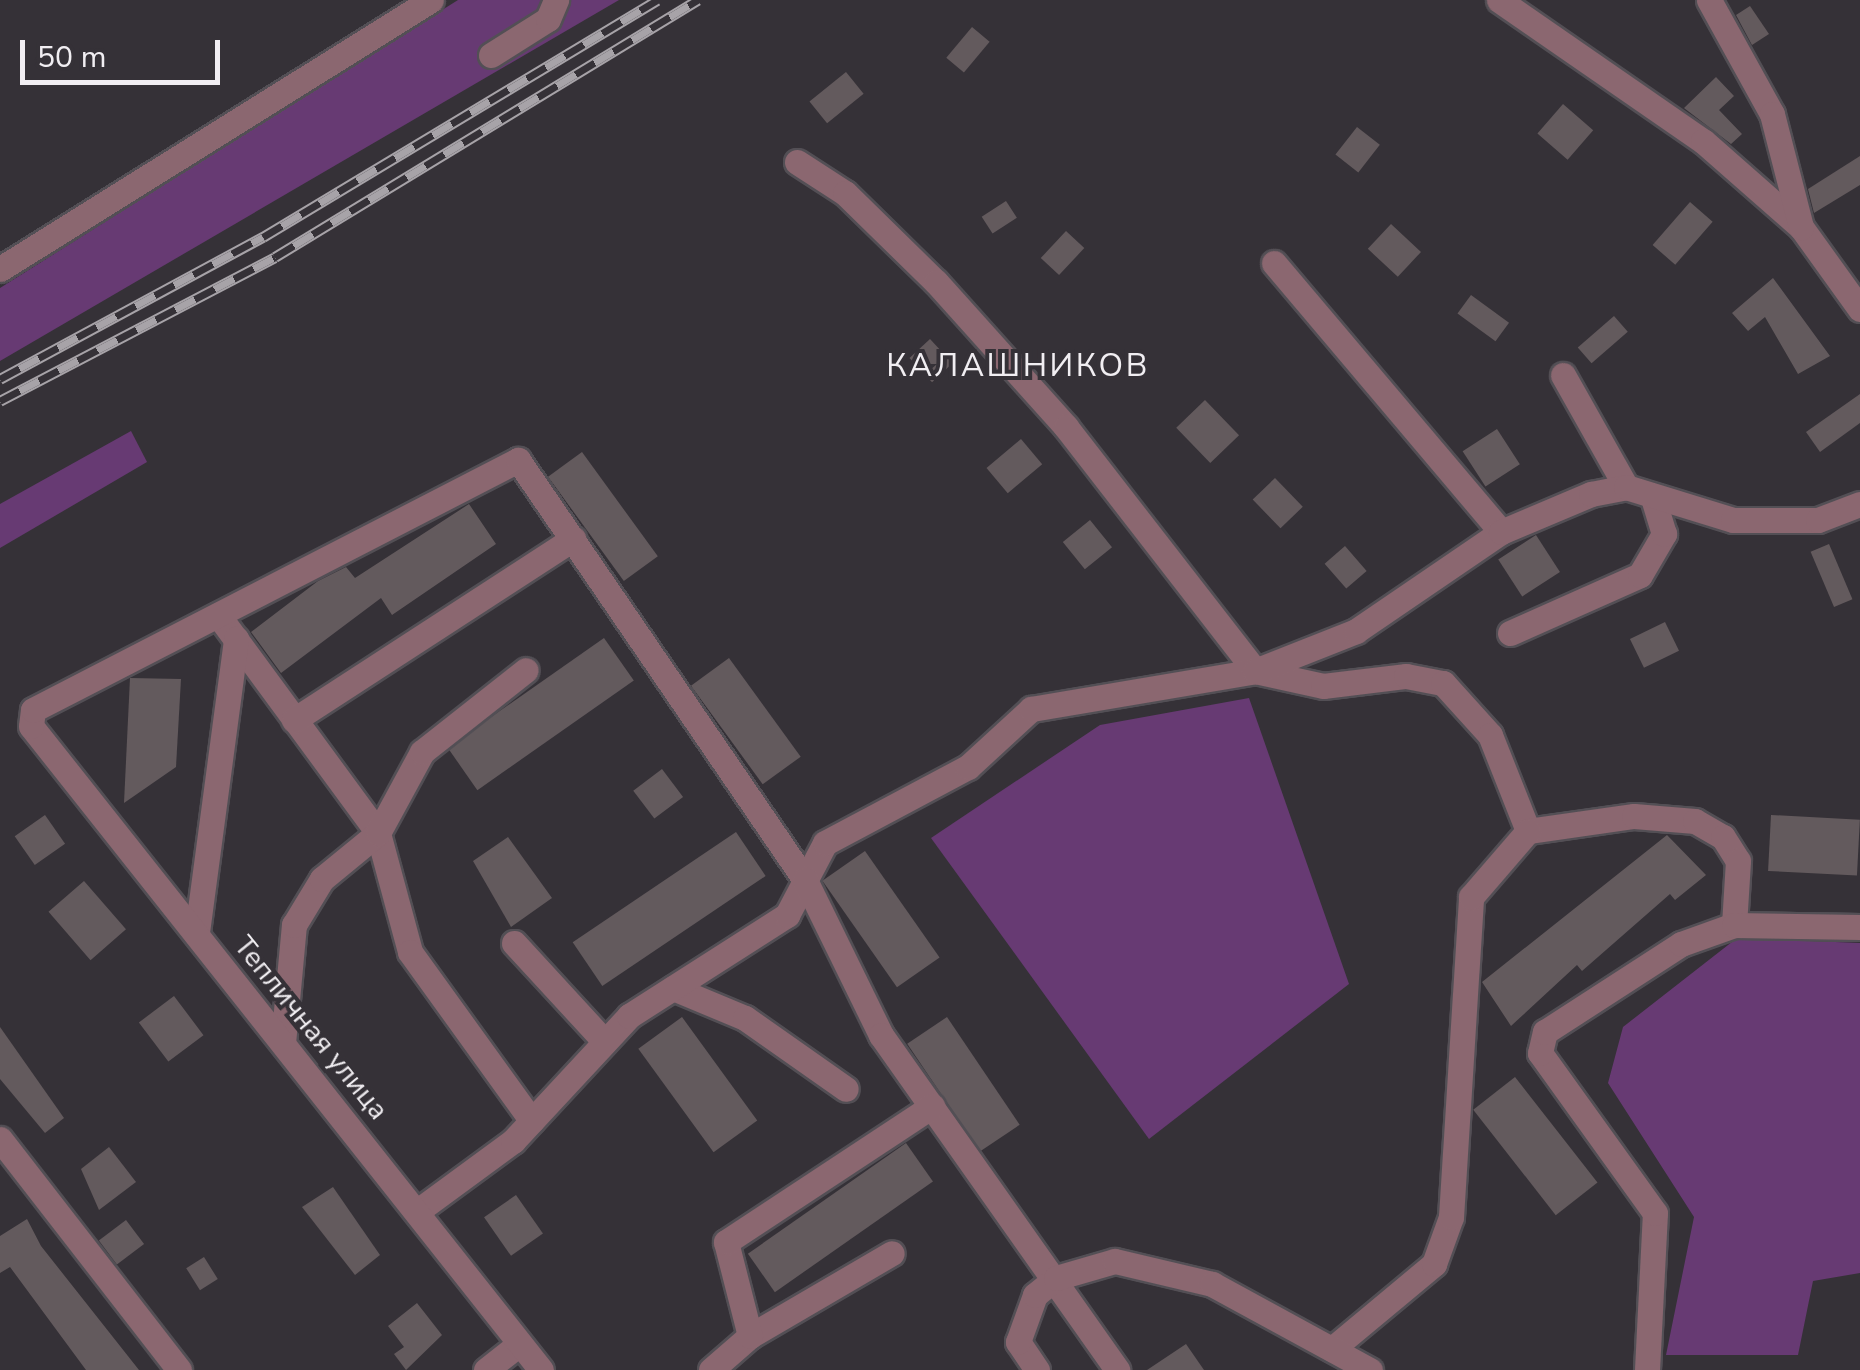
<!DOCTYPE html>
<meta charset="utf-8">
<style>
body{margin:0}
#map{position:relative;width:1860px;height:1370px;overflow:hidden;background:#353137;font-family:"Nunito Sans",sans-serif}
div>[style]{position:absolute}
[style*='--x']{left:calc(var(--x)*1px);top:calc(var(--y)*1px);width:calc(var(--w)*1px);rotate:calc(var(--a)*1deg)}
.green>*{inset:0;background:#673a73}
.building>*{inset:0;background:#635a5d;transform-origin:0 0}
.roads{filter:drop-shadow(2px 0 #534f55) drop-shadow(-2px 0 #534f55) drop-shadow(0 2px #534f55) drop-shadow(0 -2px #534f55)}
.minor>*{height:25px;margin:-12.5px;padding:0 12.5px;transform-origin:12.5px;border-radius:12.5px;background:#8b6770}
.rail>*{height:11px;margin-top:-5.5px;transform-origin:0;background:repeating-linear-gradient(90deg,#353137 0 22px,#a7a3a8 0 44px);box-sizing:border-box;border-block:2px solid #a7a3a8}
span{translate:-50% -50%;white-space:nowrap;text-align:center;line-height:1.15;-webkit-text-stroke:8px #353137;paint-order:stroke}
.street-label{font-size:28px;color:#f1eef2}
.quarter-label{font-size:32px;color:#f1eef2;letter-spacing:2.5px}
.scale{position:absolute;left:20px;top:40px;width:200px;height:45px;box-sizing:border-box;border:5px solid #f1eef2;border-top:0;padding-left:12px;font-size:30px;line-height:35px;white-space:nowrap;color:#f1eef2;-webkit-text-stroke:8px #353137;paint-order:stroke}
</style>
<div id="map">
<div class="green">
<i style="clip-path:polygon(458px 0,619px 0,0 361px,0 288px)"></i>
<i style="clip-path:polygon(131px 431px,147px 462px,0 548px,0 504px)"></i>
<i style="clip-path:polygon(1249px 698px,1349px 984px,1149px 1139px,931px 838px,1100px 725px)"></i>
<i style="clip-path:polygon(1737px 938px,1860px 943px,1860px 1273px,1813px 1281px,1798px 1355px,1666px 1355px,1694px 1217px,1608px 1083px,1623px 1027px)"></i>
</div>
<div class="building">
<i style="clip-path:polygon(1750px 6px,1769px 34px,1752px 45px,1736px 15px)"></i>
<i style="left:972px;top:27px;width:23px;height:40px;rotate:40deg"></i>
<i style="left:846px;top:72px;width:28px;height:47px;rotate:51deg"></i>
<i style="clip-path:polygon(1716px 77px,1734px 96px,1719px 110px,1742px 134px,1731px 144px,1684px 108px)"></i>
<i style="left:1563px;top:104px;width:40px;height:39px;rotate:41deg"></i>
<i style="left:1357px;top:127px;width:29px;height:35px;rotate:38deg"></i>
<i style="clip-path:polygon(1860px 156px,1860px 185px,1814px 213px,1808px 189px)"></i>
<i style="left:1006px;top:201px;width:20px;height:29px;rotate:57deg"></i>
<i style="left:1690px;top:202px;width:30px;height:57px;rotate:41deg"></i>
<i style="left:1391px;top:224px;width:41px;height:34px;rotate:43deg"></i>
<i style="left:1066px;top:231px;width:25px;height:37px;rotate:43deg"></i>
<i style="clip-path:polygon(1773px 278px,1830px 356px,1798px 374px,1765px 317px,1748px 331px,1732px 313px)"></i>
<i style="left:1471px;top:295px;width:47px;height:23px;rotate:36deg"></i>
<i style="left:1614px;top:316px;width:21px;height:48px;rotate:49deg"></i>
<i style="left:930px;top:339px;width:33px;height:28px;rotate:47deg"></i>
<i style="clip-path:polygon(1860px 394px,1860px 423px,1820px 452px,1806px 432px)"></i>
<i style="left:1205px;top:400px;width:49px;height:40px;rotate:46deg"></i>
<i style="left:1497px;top:429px;width:42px;height:41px;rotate:57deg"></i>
<i style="left:1021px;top:439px;width:33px;height:45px;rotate:50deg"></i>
<i style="left:582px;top:452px;width:129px;height:42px;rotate:54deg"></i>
<i style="left:1275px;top:478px;width:40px;height:31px;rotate:46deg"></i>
<i style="clip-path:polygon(469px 504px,496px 544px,392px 615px,381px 598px,281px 673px,251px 632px,318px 581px,346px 567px,355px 578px)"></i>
<i style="left:1090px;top:520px;width:35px;height:35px;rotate:51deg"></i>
<i style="left:1536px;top:535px;width:44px;height:45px;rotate:57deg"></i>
<i style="left:1829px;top:544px;width:60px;height:20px;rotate:67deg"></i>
<i style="left:1345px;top:546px;width:33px;height:27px;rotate:49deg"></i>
<i style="left:1665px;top:622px;width:32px;height:39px;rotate:64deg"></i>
<i style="left:604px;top:638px;width:52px;height:191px;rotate:55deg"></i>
<i style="left:729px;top:658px;width:122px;height:47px;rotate:54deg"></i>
<i style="clip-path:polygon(130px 678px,181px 679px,176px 767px,124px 803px)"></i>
<i style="left:662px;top:769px;width:35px;height:36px;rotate:53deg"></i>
<i style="left:45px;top:815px;width:35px;height:37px;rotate:55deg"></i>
<i style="left:1771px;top:815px;width:89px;height:56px;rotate:3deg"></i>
<i style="left:736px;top:832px;width:53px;height:197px;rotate:56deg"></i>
<i style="clip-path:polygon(1667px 835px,1706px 875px,1675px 900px,1670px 894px,1582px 971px,1577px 965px,1511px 1026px,1482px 982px)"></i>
<i style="clip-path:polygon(508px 837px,552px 898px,511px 927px,473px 861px)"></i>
<i style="left:865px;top:851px;width:130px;height:52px;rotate:55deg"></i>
<i style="left:84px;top:881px;width:64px;height:47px;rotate:49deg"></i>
<i style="left:174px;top:996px;width:49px;height:44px;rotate:53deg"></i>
<i style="left:682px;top:1017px;width:128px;height:54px;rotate:54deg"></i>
<i style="left:947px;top:1017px;width:130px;height:48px;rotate:56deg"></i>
<i style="clip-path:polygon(0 1027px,64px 1118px,45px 1133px,0 1079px)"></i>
<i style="left:1515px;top:1077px;width:134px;height:53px;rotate:52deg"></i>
<i style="left:906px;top:1143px;width:47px;height:193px;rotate:55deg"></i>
<i style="clip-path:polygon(109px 1147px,136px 1182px,99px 1210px,81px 1169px)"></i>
<i style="clip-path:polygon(333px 1187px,380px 1255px,355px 1275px,302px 1207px)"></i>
<i style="left:516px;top:1195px;width:47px;height:39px;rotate:55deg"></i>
<i style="clip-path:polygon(27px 1219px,41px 1246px,139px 1370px,86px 1370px,10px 1267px,0 1273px,0 1236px)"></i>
<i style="left:126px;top:1220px;width:30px;height:34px;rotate:53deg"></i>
<i style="left:204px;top:1257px;width:26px;height:21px;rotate:58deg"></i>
<i style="clip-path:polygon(417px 1303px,442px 1335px,406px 1370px,394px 1354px,404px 1347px,388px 1326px)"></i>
<i style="clip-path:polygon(1186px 1344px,1204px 1370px,1147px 1370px)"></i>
</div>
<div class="roads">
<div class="minor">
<i style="--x:1499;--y:0;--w:248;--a:34.7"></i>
<i style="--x:1703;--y:141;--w:130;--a:41.3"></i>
<i style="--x:1801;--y:227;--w:101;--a:54.3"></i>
<i style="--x:1709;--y:0;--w:130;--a:61.1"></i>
<i style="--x:1772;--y:114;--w:117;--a:75.6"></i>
<i style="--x:491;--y:55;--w:67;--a:-32.3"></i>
<i style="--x:548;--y:19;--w:21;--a:-67"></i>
<i style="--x:797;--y:162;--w:57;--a:32.9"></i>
<i style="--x:845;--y:193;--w:127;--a:44.4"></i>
<i style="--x:936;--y:282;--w:195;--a:48.1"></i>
<i style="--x:1066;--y:427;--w:309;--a:52.2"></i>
<i style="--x:1255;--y:671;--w:70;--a:12.4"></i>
<i style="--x:1323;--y:686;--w:84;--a:-6.9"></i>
<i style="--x:1406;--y:676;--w:38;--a:11"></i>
<i style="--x:1443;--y:683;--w:70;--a:47.9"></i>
<i style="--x:1490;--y:735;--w:103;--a:68.4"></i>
<i style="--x:1528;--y:831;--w:107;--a:-8.1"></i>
<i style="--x:1634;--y:816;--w:61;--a:4.7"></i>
<i style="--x:1695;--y:821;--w:32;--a:30"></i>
<i style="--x:1723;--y:837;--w:28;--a:58"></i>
<i style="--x:1738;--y:861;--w:64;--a:93.6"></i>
<i style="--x:1274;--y:263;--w:352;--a:49.8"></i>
<i style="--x:0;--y:269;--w:508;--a:-31.97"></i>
<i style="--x:1563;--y:375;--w:129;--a:60.6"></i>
<i style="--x:218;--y:615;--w:270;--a:53.7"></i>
<i style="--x:378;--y:833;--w:123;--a:74.9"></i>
<i style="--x:410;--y:952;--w:208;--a:54.2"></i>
<i style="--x:1510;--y:633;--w:142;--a:-24"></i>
<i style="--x:1640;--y:575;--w:48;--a:-59.7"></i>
<i style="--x:1664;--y:534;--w:39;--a:-107"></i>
<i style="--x:294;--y:720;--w:333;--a:-33"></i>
<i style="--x:197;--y:932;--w:296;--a:-82.4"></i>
<i style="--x:514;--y:943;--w:134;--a:47.4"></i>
<i style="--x:673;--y:988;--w:78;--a:22.6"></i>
<i style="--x:745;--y:1018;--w:123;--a:35.1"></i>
<i style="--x:283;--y:1043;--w:119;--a:-84.7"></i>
<i style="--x:294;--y:925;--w:54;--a:-58.7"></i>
<i style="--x:322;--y:879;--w:72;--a:-39.4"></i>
<i style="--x:378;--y:833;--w:92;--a:-61.5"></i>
<i style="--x:422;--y:752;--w:132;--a:-38.3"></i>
<i style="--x:0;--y:1139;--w:292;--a:52.2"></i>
<i style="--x:419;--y:1210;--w:117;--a:-36.3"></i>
<i style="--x:513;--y:1141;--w:171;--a:-47.1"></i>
<i style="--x:629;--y:1016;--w:188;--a:-32.6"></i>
<i style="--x:787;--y:915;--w:81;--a:-62.2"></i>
<i style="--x:825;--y:843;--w:162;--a:-28"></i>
<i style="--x:968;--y:767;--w:86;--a:-42.6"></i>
<i style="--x:1031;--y:709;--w:227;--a:-9.6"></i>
<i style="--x:1255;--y:671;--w:109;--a:-21.6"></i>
<i style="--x:1356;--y:631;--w:176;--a:-34.3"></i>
<i style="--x:1501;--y:532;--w:98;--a:-22.9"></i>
<i style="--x:1591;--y:494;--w:36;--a:-11"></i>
<i style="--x:1626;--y:487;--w:112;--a:17.1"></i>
<i style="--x:1733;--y:520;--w:85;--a:0"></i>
<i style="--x:1818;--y:520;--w:45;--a:-20.9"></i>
<i style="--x:750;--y:1336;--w:164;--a:-30.3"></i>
<i style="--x:1332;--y:1349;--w:133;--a:-39.8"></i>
<i style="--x:1434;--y:1264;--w:50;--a:-70.1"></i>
<i style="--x:1451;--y:1217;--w:321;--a:-86.4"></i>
<i style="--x:1471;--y:897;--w:87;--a:-49.2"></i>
<i style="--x:486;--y:1370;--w:42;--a:-38.2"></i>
<i style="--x:541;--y:1370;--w:821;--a:-128.38"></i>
<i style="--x:31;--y:726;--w:16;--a:-83"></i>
<i style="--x:33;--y:710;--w:546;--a:-27.27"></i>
<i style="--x:518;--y:460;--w:509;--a:55.65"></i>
<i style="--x:805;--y:880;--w:173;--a:63.9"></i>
<i style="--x:881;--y:1035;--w:410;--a:54.8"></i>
<i style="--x:711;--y:1370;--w:52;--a:-41.1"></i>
<i style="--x:750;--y:1336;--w:97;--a:-104.3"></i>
<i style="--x:726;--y:1242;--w:247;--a:-33.4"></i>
<i style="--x:1037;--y:1370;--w:34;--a:-124"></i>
<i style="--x:1018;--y:1342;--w:50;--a:-70.1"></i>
<i style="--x:1035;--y:1295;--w:27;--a:-39"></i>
<i style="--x:1056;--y:1278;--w:61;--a:-16.1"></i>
<i style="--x:1115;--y:1261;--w:100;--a:13.3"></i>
<i style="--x:1212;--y:1284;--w:180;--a:28.6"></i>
<i style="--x:1647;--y:1370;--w:157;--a:-87.1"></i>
<i style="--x:1655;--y:1213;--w:197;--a:-125.7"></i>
<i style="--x:1540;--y:1053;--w:22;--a:-77"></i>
<i style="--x:1545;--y:1032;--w:162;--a:-32.9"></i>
<i style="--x:1681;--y:944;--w:56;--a:-19.7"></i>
<i style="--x:1734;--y:925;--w:126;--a:0.9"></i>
</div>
</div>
<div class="rail">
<i style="--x:0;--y:379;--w:299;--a:-28.4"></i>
<i style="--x:263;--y:237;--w:460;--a:-31"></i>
<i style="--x:0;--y:401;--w:310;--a:-27.6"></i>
<i style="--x:275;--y:257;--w:495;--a:-31.3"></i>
</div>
<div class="street-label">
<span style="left:311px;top:1028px;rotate:51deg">Тепличная улица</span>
</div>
<div class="quarter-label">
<span style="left:1018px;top:366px">КАЛАШНИКОВ</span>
</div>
<div class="scale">50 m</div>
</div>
